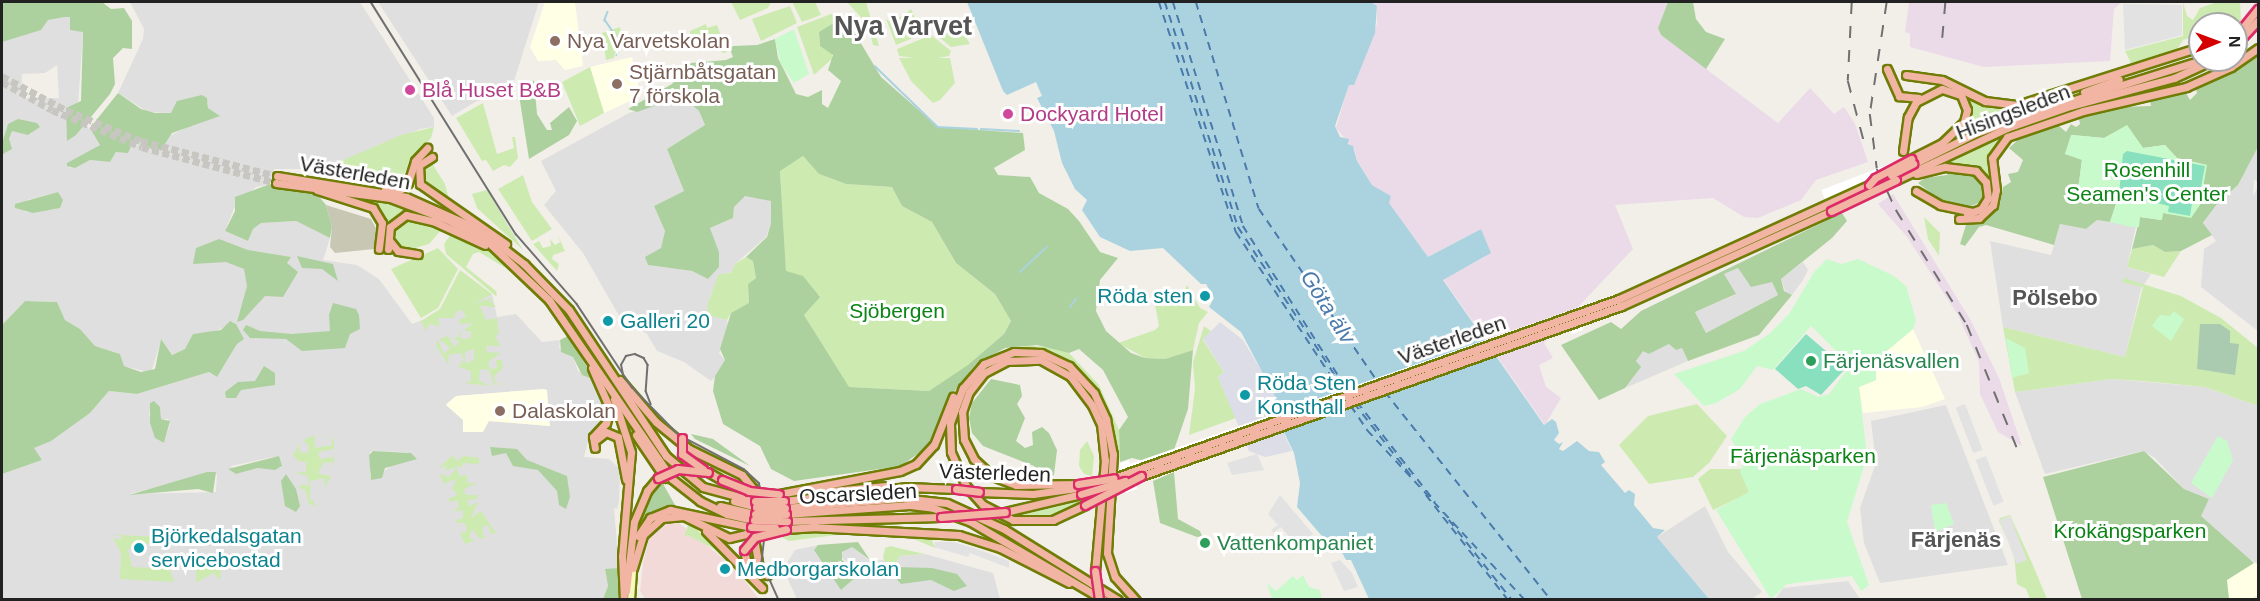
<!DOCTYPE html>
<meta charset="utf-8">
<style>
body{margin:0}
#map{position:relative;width:2260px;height:601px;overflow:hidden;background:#f2efe9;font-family:Arial,sans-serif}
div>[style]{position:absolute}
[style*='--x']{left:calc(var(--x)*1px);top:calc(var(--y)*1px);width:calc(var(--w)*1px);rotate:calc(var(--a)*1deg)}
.residential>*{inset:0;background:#e0dfdf}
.commercial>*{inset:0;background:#f2dad9}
.industrial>*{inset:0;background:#ebdbe8}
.education>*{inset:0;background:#ffffe5}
.construction>*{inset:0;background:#c7c7b4}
.grass>*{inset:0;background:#cdebb0}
.forest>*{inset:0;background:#add19e}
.cemetery>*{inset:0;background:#aacbaf}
.park>*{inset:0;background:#c8facc}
.pitch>*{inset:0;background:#88e0be}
.parking>*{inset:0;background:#e2e2e2;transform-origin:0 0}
.plaza>*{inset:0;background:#dddde8}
.water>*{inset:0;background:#aad3df}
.pier>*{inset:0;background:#fff;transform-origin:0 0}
.stream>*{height:1.5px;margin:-0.75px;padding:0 0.75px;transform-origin:0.75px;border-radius:0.75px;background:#aad3df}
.ferry>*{height:1.5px;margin-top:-0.75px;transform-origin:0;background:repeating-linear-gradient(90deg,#4a7aab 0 8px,transparent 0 14px)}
.trunk-tunnel>*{height:7px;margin-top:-3.5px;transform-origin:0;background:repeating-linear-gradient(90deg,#c8c6c1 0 7px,transparent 0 10.5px)}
.roads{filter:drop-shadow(2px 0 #707d05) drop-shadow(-2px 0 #707d05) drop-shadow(0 2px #707d05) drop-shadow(0 -2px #707d05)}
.secondary>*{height:6px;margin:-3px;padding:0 3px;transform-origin:3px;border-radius:3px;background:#f7fabf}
.trunk>*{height:7px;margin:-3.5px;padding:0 3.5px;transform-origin:3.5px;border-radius:3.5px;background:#f2b4a3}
.tram>*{height:1.5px;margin:-0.75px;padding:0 0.75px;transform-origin:0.75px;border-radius:0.75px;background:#707070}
.rail>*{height:1.5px;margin-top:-0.75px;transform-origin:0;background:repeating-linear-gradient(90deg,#707070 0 12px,transparent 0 24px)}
.bridges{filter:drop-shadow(2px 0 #dc2a67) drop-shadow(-2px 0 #dc2a67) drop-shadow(0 2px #dc2a67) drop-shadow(0 -2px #dc2a67)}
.trunk-bridge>*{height:7px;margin:-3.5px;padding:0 3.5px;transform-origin:3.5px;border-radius:3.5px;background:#f2b4a3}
.dots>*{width:16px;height:16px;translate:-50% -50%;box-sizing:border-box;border:3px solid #fff;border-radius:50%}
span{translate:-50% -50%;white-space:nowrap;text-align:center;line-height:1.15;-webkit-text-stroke:6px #fff;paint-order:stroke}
.education-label{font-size:21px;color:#785e54}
.left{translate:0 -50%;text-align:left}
.hotel-label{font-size:21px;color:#b23c85}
.street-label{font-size:21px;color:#222}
.park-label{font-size:21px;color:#0c8416}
.culture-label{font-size:21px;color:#0d838f}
.right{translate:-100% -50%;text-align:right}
.leisure-label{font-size:21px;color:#27864d}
.neighbourhood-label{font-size:22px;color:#555;font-weight:700}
.water-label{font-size:22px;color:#4a7aab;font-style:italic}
.district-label{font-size:27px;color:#555;font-weight:700}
.frame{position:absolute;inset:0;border:3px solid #222;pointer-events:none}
.north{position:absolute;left:2188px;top:12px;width:60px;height:60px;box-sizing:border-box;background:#fff;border:2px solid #a7a7a7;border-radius:50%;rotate:89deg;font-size:16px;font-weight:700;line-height:24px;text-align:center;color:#222}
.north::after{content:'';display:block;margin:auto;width:21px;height:27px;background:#d40000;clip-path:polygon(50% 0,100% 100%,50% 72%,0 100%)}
</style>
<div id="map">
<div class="residential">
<i style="clip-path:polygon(evenodd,130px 2px,360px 2px,434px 118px,434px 127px,420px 129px,329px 169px,274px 169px,270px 184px,256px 187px,235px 206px,225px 231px,248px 241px,253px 229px,261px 223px,296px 221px,330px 238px,323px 260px,357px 265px,379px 279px,412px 324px,492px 294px,497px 317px,516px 314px,542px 342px,560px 340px,559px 348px,573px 357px,578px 371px,595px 380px,607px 409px,606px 418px,590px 433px,584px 457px,609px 459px,620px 469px,619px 502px,617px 509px,614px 508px,619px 568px,605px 570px,608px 586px,603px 599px,2px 599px,2px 474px,42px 460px,33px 448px,90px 413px,109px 391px,137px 394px,209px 372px,217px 377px,242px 336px,228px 326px,205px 335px,196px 333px,185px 349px,172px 355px,161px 340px,151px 373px,124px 366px,120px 354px,95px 346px,80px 329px,65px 320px,57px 302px,25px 301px,2px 325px,2px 154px,12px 131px,31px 134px,37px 123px,8px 124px,2px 143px,2px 42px,47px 20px,65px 17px,70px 17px,83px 31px,76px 135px,85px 124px,99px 138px,100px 145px,68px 163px,70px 168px,90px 160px,110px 162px,116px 152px,128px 152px,135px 138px,148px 147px,189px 126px,219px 116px,208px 108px,208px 102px,171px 113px,148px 112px,118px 93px,143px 39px,144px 29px,130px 2px,57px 65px,59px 98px,21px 98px,22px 74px,45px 73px,57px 65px,130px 2px,58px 192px,56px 209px,25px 212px,27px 200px,58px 192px,130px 2px,544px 389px,550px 426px,488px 421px,463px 431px,463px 420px,446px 404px,456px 396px,544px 389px,130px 2px,160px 407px,161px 419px,168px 419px,170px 424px,164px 443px,156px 438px,149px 414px,150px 409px,160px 407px,130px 2px,370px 452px,373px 451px,408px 452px,382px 473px,370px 477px,370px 452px,130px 2px,273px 457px,281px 468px,258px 468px,236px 474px,231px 466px,273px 457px,130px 2px,217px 474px,216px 492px,129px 494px,190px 479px,217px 474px)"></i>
<i style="clip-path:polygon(378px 2px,539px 2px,514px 81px,495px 97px,477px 101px,452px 116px)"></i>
<i style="clip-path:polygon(682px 96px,699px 111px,705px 125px,667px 149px,684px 191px,654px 206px,665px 231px,661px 248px,648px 265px,692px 271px,708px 279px,719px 252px,710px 228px,733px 218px,734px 207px,745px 195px,771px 200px,771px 223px,766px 237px,735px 264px,733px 272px,727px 273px,711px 293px,708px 314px,727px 320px,728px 326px,719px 353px,725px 360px,724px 368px,711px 381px,684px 362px,657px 351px,647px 334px,635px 326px,629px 329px,625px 326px,583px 253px,544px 205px,556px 191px,541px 161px,629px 113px)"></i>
<i style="clip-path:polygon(2258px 147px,2258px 183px,2254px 179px,2253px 196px,2258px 187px,2258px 331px,2201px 287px,2204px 249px,2216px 241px,2203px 224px,2217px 204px,2238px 185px)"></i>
<i style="clip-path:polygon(2097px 220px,2136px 226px,2127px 267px,2151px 274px,2141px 289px,2125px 357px,2003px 327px,1990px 241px,2051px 255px,2060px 224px,2086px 229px)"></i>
<i style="clip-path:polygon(1803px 262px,1808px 270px,1803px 280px,1792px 295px,1785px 291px,1781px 279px)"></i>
<i style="clip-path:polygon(1738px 268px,1772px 282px,1778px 295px,1706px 333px,1695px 312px,1735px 295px,1724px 274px)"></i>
<i style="clip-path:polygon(1669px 344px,1682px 348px,1688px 361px,1625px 388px,1640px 368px,1636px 361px,1643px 350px,1649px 354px)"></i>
<i style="clip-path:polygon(2112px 379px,2205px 387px,2258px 406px,2258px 564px,2239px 553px,2200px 516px,2209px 499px,2184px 489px,2155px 458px,2143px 451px,2045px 474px,2015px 392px)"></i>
<i style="clip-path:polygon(1946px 405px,2008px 565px,1880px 583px,1864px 543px,1860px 508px,1876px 463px,1871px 421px)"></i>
<i style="clip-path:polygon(1705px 506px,1728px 552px,1762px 592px,1752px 599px,1709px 599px,1657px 537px)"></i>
<i style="clip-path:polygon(818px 545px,815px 548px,855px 569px,840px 556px,846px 548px,852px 547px,870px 561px,883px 560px,895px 567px,899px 556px,925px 554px,993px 573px,1000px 599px,797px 599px,783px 569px,795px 550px)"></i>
<i style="clip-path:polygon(1848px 581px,1860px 599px,1775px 599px,1783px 588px)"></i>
</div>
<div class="commercial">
<i style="clip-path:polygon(679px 523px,735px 568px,759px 599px,645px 599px,640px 591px,643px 563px,651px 531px,660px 524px)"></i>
</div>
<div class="industrial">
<i style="clip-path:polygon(1371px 2px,1668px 2px,1658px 28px,1661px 35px,1778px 123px,1810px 88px,1834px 114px,1844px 107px,1855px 124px,1868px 162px,1816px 180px,1801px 200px,1758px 218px,1744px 217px,1713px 198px,1615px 205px,1633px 249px,1544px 343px,1553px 358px,1539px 365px,1546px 387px,1561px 398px,1545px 425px,1443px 279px,1485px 257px,1481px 229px,1428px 257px,1388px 202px,1391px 196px,1372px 185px,1357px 161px,1355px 150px,1336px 128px,1349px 84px,1353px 85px,1377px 24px,1377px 7px)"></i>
<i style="clip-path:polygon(1909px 2px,2122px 2px,2114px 9px,2110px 61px,1984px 67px,1910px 47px,1910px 34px,1905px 32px)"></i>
<i style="clip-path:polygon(1893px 194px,1970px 319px,1999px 378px,2022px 446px,1998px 432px,1980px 394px,1979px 362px,1958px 315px,1907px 237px,1878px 204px)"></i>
</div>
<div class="education">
<i style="clip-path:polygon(545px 2px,575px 2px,583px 66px,565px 70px,556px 60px,538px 61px,530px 47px)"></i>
<i style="clip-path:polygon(632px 57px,641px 96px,604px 113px,590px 67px)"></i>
<i style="clip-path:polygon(1913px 329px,1945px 399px,1922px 407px,1863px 413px,1859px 387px,1876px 380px,1876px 360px)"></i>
<i style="clip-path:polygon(544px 389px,547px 390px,550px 426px,489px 421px,483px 432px,463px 432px,463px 420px,446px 405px,456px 396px)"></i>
<i style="clip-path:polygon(2254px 563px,2258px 564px,2258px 595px,2250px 599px,2229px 599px,2226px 580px)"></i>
</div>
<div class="construction">
<i style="clip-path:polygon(326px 205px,371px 219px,378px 232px,374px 249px,335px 253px,330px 247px,332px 227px)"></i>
</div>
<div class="grass">
<i style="clip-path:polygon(731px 2px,771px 2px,768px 8px,740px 20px)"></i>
<i style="clip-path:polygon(792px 2px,815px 2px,821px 15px,802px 22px)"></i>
<i style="clip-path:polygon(847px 2px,866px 2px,879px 46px,873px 45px,868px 25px)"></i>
<i style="clip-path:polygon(2183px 2px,2187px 16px,2193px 20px,2200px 8px,2217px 2px,2240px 2px,2241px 21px,2236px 26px,2200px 24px,2200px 34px,2183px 40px,2176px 51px,2131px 63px,2125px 51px,2183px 36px)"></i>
<i style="clip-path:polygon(790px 6px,797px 23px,761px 41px,752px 19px)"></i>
<i style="clip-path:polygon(911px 9px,918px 24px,928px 32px,896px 45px,886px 19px,889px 21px,904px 15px)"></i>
<i style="clip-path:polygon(831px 14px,841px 16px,843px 22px,819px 32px,820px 46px,832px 53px,832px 59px,814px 75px,797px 27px)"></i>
<i style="clip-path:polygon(706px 24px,707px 28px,717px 25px,727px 52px,722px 53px,716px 34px,700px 36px,690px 47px,690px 31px)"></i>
<i style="clip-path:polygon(959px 25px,970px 44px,951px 47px,935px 34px)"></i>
<i style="clip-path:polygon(620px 27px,624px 43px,616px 50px,614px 58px,606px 60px,602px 33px)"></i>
<i style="clip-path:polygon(931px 35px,951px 51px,949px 56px,928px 60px,899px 56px,897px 49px)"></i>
<i style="clip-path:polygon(2258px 53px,2245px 66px,2212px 83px,2084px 114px,2015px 138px,1998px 160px,1997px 207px,1984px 221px,1963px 228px,1985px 218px,1995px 207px,1995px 156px,2009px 139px,2067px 117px,2198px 85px)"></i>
<i style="clip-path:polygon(899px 58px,950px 58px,955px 83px,940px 100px,933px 103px,911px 81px)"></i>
<i style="clip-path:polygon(590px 67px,604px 113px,580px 126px,562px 82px)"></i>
<i style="clip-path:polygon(1966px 95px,1990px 105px,2011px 108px,2014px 111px,1960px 135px,1971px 112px)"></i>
<i style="clip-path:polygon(483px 103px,497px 154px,514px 148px,512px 137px,515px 137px,518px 158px,510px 167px,504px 165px,493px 171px,486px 160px,482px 161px,456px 118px)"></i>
<i style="clip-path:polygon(434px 127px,431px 138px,411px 159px,399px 185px,329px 172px,332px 165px,401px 135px)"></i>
<i style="clip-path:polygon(2026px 127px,2005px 135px,1993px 148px,1993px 186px,1983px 171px,1973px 166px,1935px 166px,1986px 142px)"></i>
<i style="clip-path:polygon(803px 156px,819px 174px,846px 184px,892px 187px,902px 206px,932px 222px,956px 263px,995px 294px,1011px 321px,1004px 334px,968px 366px,929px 391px,848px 387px,804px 315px,820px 296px,786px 272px,780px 170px)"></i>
<i style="clip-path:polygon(428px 163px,433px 165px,445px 184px,450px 203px,423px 183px,421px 167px)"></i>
<i style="clip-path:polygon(523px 175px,532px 202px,552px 229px,532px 241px,498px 189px)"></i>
<i style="clip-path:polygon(487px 190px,512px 232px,523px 250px,477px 208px,472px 194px)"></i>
<i style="clip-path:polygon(339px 194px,395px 204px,446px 221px,404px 212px,385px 225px,377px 210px)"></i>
<i style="clip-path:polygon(1924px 217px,1940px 233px,1939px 256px,1928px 239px)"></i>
<i style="clip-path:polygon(403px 219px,419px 220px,443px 228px,429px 244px,404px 251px,392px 243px,391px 230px)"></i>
<i style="clip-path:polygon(453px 231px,494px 254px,522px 278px,479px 252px,473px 254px,466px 267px,496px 291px,497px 297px,446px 254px,444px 244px)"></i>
<i style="clip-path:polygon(557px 234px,565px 251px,553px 255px,552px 259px,559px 264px,557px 271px,533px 244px,539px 241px,543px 248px,551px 246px,550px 239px,555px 245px,560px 242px)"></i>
<i style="clip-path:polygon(2153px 245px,2165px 252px,2181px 251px,2164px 277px,2127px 267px,2132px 249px)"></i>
<i style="clip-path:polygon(438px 248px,458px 269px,438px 308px,421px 318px,391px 269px)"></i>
<i style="clip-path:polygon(746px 257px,753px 261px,756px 278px,748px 284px,749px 304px,731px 313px,727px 320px,708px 315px,707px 306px,718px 275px,732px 272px,735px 264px)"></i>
<i style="clip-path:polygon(460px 270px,492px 294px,474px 304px,495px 297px,490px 300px,496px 307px,480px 306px,486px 320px,497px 318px,499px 334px,495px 336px,501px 346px,486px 346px,487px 352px,501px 353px,488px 362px,490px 369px,497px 368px,496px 360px,502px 360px,503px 368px,494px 376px,495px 383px,503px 384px,494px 385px,489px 370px,480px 369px,479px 381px,491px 386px,464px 383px,471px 381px,471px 371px,457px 366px,474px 360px,474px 349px,465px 352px,465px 363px,459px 364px,464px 360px,461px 353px,448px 355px,449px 365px,436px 346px,437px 339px,444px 354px,450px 348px,439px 339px,448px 336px,454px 347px,460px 342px,452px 338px,460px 337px,458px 332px,460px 332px,461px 339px,471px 338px,471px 331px,463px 331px,473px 323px,460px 324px,459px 320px,466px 317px,462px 310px,456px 312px,454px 318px,438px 318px,440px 326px,429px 324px,426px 331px,421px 321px,440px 309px)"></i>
<i style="clip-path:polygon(2124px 278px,2181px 296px,2221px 318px,2258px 348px,2258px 406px,2205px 387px,2142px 381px,2112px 379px,2015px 392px,2003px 327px,2125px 357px,2143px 287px,2122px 282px)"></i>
<i style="clip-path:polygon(1187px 285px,1200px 308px,1208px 312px,1199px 323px,1193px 350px,1165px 359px,1145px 358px,1118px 343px,1155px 330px,1159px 326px,1155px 304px,1164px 307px,1171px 294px,1184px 293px)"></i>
<i style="clip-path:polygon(1204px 326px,1211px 331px,1203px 340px,1224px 372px,1218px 377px,1236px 418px,1189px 435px,1195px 389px,1193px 362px)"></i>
<i style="clip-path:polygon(1024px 345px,1057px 348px,1069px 353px,1099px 385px,1119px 430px,1120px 461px,1107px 407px,1090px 379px,1074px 364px,1052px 351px,1021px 346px,1001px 350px)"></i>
<i style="clip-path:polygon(1697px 404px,1727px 436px,1709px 463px,1693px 477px,1649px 484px,1619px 445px,1648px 416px)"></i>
<i style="clip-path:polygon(315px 435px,315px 448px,332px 445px,332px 439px,320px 435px,334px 439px,334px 449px,318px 452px,320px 459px,334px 457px,334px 467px,333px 462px,323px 463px,319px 471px,319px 474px,331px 476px,324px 488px,325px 478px,310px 481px,310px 498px,317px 506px,309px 504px,305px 489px,300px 489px,299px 485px,309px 485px,308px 476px,294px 473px,306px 472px,306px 462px,298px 461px,293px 455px,300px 443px,299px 452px,308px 453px,309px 446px,303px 440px)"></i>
<i style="clip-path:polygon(1087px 441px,1094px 456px,1092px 476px,1084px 474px,1079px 466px,1080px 450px)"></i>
<i style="clip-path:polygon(453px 455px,456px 461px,464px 456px,479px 458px,479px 464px,464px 463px,460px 468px,457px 465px,457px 471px,460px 476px,467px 475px,467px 483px,477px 483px,464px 489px,466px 495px,477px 495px,477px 499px,467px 500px,469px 506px,478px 502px,471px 518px,481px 511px,496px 533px,491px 534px,488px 525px,483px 526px,483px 536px,487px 536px,480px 539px,472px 529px,469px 538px,476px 540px,465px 544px,460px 533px,467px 531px,465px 523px,457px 523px,455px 516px,457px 520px,463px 518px,463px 510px,453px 512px,459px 507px,457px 500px,450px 502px,448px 499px,458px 494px,452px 489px,456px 479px,445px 483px,445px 487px,440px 474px,449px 477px,455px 470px,454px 467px,446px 471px,446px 466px,438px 468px)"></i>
<i style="clip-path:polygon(1710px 469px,1741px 469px,1749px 493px,1713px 510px,1698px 479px)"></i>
<i style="clip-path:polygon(1086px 499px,1051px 517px,1012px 516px,1056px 507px)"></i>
<i style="clip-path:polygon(2010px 515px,2032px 563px,2047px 599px,2030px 599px,2026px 589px,2017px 584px,2010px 516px,2000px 520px,2007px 539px,1999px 521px,2000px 518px)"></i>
<i style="clip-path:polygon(689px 522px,746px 578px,754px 589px,714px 549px,687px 535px,684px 537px)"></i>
<i style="clip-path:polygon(829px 531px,930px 535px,935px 548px,904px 535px,844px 534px,789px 541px,778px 535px)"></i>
<i style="clip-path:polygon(118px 535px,187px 538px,190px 545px,134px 543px,128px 550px,132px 567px,170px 569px,174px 582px,120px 579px,121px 553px,113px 538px,121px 540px,121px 536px,114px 536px)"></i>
<i style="clip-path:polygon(891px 546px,902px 549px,925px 554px,899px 556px,892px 574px,883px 558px,885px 548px)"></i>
<i style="clip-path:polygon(217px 557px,222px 557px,220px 580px,213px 573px,196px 583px,196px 561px)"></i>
</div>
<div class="forest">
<i style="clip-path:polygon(2px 2px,102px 2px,111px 9px,124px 8px,132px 21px,132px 49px,123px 48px,113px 58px,115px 84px,110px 94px,76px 135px,67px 141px,66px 108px,81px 101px,83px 32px,70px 30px,70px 17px,65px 17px,48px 20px,41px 30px,2px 42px)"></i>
<i style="clip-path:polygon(1668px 2px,1693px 2px,1696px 19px,1706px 32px,1725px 39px,1706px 69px,1661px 35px,1658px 28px)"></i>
<i style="clip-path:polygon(evenodd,832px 24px,850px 25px,881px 77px,938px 127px,1023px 133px,1025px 150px,994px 168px,998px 175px,1030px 177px,1039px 193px,1068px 209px,1079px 221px,1100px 252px,1118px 258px,1100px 280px,1096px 311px,1106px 331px,1131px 353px,1145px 358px,1165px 359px,1193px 350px,1188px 409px,1174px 450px,1144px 461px,1132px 458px,1120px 462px,1119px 430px,1128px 417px,1103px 370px,1079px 349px,1069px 353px,1037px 345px,1005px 348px,975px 365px,954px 392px,927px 447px,901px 466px,794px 481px,771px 469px,760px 446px,723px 424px,713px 391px,715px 376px,725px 360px,720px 349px,731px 313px,749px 303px,748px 284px,756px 278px,753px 261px,746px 257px,767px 237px,771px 223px,771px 201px,745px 196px,734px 207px,733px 218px,710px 228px,719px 252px,719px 267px,708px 279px,692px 271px,648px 265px,645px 257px,661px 248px,665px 231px,654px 206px,684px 191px,667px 149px,705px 125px,699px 111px,682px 96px,637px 112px,628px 109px,672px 84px,691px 63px,726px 60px,733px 57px,730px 49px,733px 46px,757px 45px,775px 39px,778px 58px,796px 94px,808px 97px,822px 90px,822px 104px,828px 108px,841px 81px,828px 70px,833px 55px,820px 46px,819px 32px,832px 24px,803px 156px,819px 174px,846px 184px,892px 187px,902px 206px,932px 222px,956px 263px,995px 294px,1011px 321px,1004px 334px,968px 365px,929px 391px,849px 387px,804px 315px,820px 297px,803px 276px,786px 271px,780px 171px,803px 156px)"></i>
<i style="clip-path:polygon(2258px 55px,2258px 147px,2238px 185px,2217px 204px,2203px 223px,2212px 235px,2181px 251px,2165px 252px,2153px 245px,2132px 249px,2140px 217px,2161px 220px,2163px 213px,2191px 217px,2206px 165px,2177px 158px,2165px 145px,2143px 148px,2127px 126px,2104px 138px,2072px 135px,2065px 154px,2082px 159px,2079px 183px,2073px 193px,2090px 197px,2110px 192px,2118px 200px,2110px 222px,2097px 220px,2086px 229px,2060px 224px,2054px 245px,1986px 225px,1979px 227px,1965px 246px,1960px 244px,1966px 225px,1984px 221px,2000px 204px,2003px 187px,2011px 182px,2008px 174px,2018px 172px,2023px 160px,2009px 148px,2022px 136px,2058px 125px,2066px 132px,2071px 124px,2076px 127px,2080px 124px,2079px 119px,2118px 107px,2151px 106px,2150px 101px,2186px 93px,2190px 100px,2197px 93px,2196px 89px)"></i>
<i style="clip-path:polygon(534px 80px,537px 114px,547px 130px,552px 130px,550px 123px,569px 107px,577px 121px,569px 135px,529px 159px,519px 95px,526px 92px)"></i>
<i style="clip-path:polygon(118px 93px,141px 109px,155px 113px,171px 113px,177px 101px,202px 95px,207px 98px,208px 108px,220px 116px,172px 133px,161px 150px,153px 150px,135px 138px,128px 153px,116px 152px,110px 162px,90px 160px,75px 168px,67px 166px,67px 163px,100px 145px,90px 128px)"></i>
<i style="clip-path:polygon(18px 119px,37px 123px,40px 127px,28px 135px,12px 131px,9px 139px,12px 149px,3px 154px,2px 143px,8px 124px)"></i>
<i style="clip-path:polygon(1949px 171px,1975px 174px,1984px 188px,1981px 202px,1966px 208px,1944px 203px,1918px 183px,1925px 178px,1947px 175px)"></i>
<i style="clip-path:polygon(270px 184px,317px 194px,326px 205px,332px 227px,330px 238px,296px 221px,261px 223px,253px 229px,248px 241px,225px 231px,235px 211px,235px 197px)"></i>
<i style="clip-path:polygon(58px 192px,63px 200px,60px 208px,33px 213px,15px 208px,15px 204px)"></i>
<i style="clip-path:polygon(evenodd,1842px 213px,1847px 221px,1832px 238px,1781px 279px,1784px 291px,1792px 295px,1759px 335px,1688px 361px,1682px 348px,1676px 350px,1669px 344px,1649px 354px,1643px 351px,1636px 361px,1641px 367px,1625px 388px,1599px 400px,1561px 345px,1611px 322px,1621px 329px,1641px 311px,1842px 213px,1738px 268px,1751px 287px,1772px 282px,1778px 295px,1706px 333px,1695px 312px,1736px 294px,1724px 274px,1738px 268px)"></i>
<i style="clip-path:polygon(219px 239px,248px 250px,291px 257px,287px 263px,298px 272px,283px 297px,265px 296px,243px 320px,237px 322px,247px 286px,244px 269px,226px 262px,193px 264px,196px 248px)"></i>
<i style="clip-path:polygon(297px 256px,333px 264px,338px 281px,322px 269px,302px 268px)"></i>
<i style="clip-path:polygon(25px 301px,57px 302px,65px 320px,80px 329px,95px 346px,120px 354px,124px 366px,141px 372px,155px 369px,161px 339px,172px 355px,185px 349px,193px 334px,221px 330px,230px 321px,236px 324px,244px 339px,237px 344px,217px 377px,209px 372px,137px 394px,109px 391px,90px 413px,51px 441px,34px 448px,42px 460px,2px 474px,2px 325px)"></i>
<i style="clip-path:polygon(333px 303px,356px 309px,359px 315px,360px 329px,350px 334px,345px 348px,302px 351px,286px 339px,250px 338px,243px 330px,246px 325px,260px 331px,292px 334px,330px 331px,329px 315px)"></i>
<i style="clip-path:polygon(568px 336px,595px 380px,582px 375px,573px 357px,561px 352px,560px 340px)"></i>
<i style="clip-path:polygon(264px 366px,275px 373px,275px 385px,241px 390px,236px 398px,226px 398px,225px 392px,238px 382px,255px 381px)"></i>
<i style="clip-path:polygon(991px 379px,1020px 385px,1022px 396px,1017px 404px,1025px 418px,1016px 441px,1025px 448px,1033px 445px,1032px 432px,1042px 427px,1049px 433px,1057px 450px,1054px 475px,1048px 478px,1034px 466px,983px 446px,972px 433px,969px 418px,972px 403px)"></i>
<i style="clip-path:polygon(154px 401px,160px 407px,161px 419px,170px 421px,164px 443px,155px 438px,150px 423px,150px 403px)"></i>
<i style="clip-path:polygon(691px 434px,713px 439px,750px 466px,695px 439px)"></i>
<i style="clip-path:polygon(490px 447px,517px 449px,527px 460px,567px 476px,570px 497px,566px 509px,559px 505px,557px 491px,538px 470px,513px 466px,506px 453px,492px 456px)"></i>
<i style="clip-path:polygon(373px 451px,411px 453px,417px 459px,385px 468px,382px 478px,371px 480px,369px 455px)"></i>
<i style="clip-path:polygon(2144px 451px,2184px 489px,2209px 499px,2201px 516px,2254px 563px,2227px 580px,2229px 599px,2082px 599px,2043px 477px)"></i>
<i style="clip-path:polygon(279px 456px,282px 466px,275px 470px,258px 468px,236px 474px,228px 469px)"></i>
<i style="clip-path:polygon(207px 472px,216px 472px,213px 493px,198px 489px,129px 495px)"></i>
<i style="clip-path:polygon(1174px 472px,1178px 519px,1200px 531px,1202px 536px,1197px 537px,1160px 523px,1153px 481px)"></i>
<i style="clip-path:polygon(286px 474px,296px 489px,300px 506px,296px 512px,285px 506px,281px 481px)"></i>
<i style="clip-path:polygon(662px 482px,675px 505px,651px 512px,639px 526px,650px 495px)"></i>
<i style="clip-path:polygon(858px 542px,870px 560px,852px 547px,842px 552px,842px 560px,855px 569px,857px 576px,841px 590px,814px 550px,818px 545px)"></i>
<i style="clip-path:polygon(895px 567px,932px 568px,957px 574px,967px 586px,954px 591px,931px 580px,901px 584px,892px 574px)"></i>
<i style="clip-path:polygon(619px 568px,619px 599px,603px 599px,608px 586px,605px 569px)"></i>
</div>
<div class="cemetery">
<i style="clip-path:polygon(2200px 324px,2220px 324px,2230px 331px,2230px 343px,2239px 344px,2235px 375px,2197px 369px)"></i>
</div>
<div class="park">
<i style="clip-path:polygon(794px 29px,809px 74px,794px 83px,781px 64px,775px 39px)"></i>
<i style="clip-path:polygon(2127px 125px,2143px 148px,2165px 145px,2177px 158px,2207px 165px,2200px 205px,2191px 218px,2163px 213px,2162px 220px,2140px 217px,2139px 227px,2131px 227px,2110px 222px,2117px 200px,2110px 192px,2090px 197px,2073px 193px,2079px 183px,2082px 160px,2065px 154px,2071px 135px,2104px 138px)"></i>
<i style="clip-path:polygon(1827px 259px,1841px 264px,1858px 259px,1894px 276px,1906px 286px,1916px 320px,1913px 329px,1876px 360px,1876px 380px,1859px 387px,1867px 456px,1847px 522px,1869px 585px,1861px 591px,1852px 576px,1787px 584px,1771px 599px,1716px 510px,1749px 492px,1740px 472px,1743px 465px,1738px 451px,1731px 439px,1745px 417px,1760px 404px,1801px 389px,1818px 397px,1829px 394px,1847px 370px,1851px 374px,1855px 370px,1811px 326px,1773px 370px,1757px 366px,1740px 389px,1716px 403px,1704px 406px,1674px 374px,1744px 351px,1769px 334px,1789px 314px,1814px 272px)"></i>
<i style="clip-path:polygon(2174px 311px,2184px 319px,2171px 341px,2152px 326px,2160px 315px,2170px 316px)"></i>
<i style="clip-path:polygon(2006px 338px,2025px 348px,2029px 373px,2012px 378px)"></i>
<i style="clip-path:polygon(2218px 436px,2227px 441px,2233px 460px,2212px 498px,2191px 483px)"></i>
<i style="clip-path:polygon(1946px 503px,1954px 524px,1935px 532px,1931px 505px)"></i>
<i style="clip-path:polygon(1303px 575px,1309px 587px,1320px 590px,1322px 599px,1272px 599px,1267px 583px,1276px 591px,1293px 576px,1297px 580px)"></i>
</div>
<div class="pitch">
<i style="clip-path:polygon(2127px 151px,2205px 166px,2198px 204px,2192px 203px,2190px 216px,2168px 212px,2169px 206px,2119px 194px,2123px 154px)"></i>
<i style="clip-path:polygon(1806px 334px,1846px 368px,1821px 395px,1806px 386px,1798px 389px,1775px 369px)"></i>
</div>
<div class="parking">
<i style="clip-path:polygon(2123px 4px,2182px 5px,2182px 35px,2125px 50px)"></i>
<i style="left:1965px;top:404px;width:49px;height:10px;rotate:69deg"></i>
<i style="clip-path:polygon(1257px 454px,1264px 470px,1232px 475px,1227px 463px)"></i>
<i style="left:1986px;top:456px;width:49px;height:11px;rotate:69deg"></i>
<i style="clip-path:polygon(1280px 495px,1313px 534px,1299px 545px,1303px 553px,1281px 527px,1273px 533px,1271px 530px,1278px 525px,1268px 514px)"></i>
<i style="left:2010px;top:516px;width:47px;height:11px;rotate:69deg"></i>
<i style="clip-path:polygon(935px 542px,953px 542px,977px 549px,1009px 561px,1009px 568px,970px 553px,968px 557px,934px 547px)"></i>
<i style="clip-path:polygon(1340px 560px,1352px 573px,1358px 587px,1344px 591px,1331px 563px)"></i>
</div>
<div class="plaza">
<i style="clip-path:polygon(1220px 322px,1243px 340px,1264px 375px,1277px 400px,1273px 409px,1292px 451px,1265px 457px,1249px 451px,1218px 377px,1224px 372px,1203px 339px)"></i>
</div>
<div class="water">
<i style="clip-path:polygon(967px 2px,1371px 2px,1377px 6px,1375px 33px,1354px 85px,1349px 85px,1335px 126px,1340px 137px,1349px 139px,1348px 144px,1353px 146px,1357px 161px,1372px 185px,1391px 196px,1389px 203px,1428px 257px,1481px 229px,1491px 253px,1443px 280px,1544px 425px,1552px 419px,1556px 422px,1559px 433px,1554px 440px,1559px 444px,1563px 442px,1559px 449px,1563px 451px,1577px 441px,1589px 451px,1599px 452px,1605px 462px,1601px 465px,1625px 493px,1629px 490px,1635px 494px,1634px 505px,1653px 528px,1665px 530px,1657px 537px,1709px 599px,1369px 599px,1351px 560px,1346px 560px,1339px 547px,1321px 535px,1297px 507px,1300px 483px,1294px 453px,1281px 426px,1277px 400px,1241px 332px,1209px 307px,1214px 298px,1206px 284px,1201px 284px,1163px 248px,1130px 251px,1100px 237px,1082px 210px,1087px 200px,1075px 189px,1062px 163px,1054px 131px,1037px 98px,1042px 96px,1036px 82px,1007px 95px,1003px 91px)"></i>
</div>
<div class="pier">
<i style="left:1910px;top:156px;width:22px;height:95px;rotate:69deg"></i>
<i style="clip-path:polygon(1617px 294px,1623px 310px,1582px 325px,1583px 330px,1572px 334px,1570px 329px,1136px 484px,1137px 489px,1126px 493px,1124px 488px,1086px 511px,1078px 482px,1119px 468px,1118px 464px,1129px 460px,1130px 464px)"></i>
</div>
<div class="stream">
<i style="--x:608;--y:12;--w:9;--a:111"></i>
<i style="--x:605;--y:20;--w:29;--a:55"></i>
<i style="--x:622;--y:44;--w:12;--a:114"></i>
<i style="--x:875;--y:66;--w:88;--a:44.1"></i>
<i style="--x:938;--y:127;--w:39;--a:3"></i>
<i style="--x:981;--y:129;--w:38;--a:3"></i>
<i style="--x:1020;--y:272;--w:37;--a:-43"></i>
<i style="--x:1070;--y:307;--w:10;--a:-53"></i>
</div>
<div class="ferry">
<i style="--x:1159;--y:2;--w:243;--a:71.5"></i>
<i style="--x:1236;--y:232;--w:194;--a:56.6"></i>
<i style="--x:1165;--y:2;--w:237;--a:72"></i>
<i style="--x:1238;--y:227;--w:197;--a:56.8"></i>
<i style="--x:1173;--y:2;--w:235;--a:72.6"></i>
<i style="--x:1243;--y:226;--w:196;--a:57.5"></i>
<i style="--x:1196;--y:2;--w:216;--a:73.1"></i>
<i style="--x:1259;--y:209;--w:209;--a:55.5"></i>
<i style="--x:1385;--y:392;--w:266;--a:51.4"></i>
<i style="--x:1357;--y:402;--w:127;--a:52"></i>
<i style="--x:1354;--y:403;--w:94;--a:51.9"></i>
<i style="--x:1351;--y:406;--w:29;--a:56"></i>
<i style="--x:1367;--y:430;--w:232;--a:47.1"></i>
<i style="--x:1426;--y:495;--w:133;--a:52"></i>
<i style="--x:1449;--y:520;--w:102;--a:51.8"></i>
</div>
<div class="trunk-tunnel">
<i style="--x:2;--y:76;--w:72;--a:28"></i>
<i style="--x:66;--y:110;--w:81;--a:22.5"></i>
<i style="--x:141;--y:141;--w:140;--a:14.4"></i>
<i style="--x:2;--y:82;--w:57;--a:29.2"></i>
<i style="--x:52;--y:110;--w:97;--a:22.3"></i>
<i style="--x:142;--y:147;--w:139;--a:15"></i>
</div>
<div class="roads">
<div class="secondary">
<i style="--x:631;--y:600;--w:32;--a:-86"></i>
</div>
<div class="trunk">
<i style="--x:1887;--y:69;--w:30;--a:66"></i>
<i style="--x:1899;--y:96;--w:20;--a:6"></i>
<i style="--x:1906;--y:75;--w:36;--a:8"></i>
<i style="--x:1942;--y:80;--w:48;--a:26"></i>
<i style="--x:1985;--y:101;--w:32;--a:7"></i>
<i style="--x:2017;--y:105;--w:192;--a:-17.6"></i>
<i style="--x:2084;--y:92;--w:37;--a:-20"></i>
<i style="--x:1903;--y:151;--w:34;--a:-82"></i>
<i style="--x:1908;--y:117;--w:17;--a:-62"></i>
<i style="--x:1916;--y:102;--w:29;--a:-27"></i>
<i style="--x:1942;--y:89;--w:20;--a:18"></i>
<i style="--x:1961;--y:95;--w:16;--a:68"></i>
<i style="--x:1967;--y:110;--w:12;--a:104"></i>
<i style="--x:1964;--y:122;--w:30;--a:136"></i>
<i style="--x:1942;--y:143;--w:35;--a:153"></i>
<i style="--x:432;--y:157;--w:15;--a:148"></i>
<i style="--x:419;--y:165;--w:19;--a:87"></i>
<i style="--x:420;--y:184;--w:105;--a:34.9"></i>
<i style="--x:1913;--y:164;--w:70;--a:-26.2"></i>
<i style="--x:1976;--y:133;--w:53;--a:-19.8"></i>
<i style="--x:2026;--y:115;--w:183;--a:-17.4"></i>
<i style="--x:1916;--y:174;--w:30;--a:-14"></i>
<i style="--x:1945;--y:167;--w:31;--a:7"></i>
<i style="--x:1976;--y:171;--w:15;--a:48"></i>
<i style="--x:1986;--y:182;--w:16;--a:83"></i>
<i style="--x:1988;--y:198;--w:13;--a:122"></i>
<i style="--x:1981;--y:209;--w:15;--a:160"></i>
<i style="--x:277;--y:176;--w:131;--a:9.2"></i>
<i style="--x:406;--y:197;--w:81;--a:24"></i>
<i style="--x:480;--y:230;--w:56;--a:37.7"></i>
<i style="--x:524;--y:264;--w:64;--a:45.6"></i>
<i style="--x:569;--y:310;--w:175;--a:56.4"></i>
<i style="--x:666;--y:456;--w:48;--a:40"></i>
<i style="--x:703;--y:487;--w:54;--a:15.1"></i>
<i style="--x:1896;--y:180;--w:123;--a:-25.1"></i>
<i style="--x:2007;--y:128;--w:67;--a:-19.2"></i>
<i style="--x:2070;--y:106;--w:108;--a:-15.1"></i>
<i style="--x:2174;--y:78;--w:43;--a:-24.8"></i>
<i style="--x:276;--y:183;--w:115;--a:7.5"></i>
<i style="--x:390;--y:198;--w:60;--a:20.6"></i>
<i style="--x:446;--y:219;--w:47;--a:28.2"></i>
<i style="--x:487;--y:241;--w:86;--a:43.6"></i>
<i style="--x:549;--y:300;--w:217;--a:55.5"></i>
<i style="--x:672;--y:479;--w:36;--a:38"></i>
<i style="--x:700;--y:501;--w:30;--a:26"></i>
<i style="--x:727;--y:514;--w:28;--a:13"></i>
<i style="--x:385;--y:189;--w:16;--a:0"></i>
<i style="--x:401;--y:189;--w:9;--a:-41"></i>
<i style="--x:408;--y:183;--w:23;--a:-72"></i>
<i style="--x:415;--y:161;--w:18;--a:-47"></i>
<i style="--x:317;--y:190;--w:59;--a:17.8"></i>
<i style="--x:373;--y:208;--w:17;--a:59"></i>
<i style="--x:382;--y:223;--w:26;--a:97"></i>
<i style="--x:1916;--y:191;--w:28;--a:30"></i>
<i style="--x:1940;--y:205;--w:33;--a:12"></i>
<i style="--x:1959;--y:219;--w:20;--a:-3"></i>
<i style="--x:1979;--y:218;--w:19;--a:-43"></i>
<i style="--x:1993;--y:205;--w:15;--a:-79"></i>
<i style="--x:1996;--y:190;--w:32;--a:-97"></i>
<i style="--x:1992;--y:158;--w:26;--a:-54"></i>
<i style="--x:2007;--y:137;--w:80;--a:-18.9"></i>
<i style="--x:2083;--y:111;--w:106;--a:-13.1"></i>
<i style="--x:2186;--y:87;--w:49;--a:-24"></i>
<i style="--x:2231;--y:67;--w:33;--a:-35"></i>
<i style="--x:389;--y:240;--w:14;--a:51"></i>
<i style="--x:398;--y:251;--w:20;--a:9"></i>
<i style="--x:388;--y:249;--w:22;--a:-85"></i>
<i style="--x:390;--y:227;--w:20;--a:-37"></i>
<i style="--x:406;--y:215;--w:28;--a:13"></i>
<i style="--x:433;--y:221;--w:57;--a:24.8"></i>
<i style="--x:592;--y:368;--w:45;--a:66.3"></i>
<i style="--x:610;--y:409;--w:15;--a:106"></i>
<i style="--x:606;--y:423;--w:19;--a:133"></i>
<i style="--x:593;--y:437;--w:11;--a:80"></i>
<i style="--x:620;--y:380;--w:55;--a:49.4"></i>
<i style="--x:656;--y:422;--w:43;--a:39.3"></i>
<i style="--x:689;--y:449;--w:59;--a:26.1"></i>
<i style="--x:742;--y:475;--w:27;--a:51"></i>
<i style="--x:614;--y:399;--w:56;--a:72.2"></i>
<i style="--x:631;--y:452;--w:104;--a:94.9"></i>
<i style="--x:622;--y:556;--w:44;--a:87.4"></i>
<i style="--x:636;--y:435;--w:52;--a:56"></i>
<i style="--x:597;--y:439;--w:11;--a:-38"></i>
<i style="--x:606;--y:432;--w:13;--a:23"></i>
<i style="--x:618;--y:437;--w:43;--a:79.2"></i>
<i style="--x:708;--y:472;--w:16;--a:30"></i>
<i style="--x:1141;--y:476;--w:509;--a:-19.5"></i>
<i style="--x:1621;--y:306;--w:230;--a:-24.3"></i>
<i style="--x:1114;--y:478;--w:536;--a:-19.52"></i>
<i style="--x:1619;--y:299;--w:275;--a:-24.5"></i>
<i style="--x:1078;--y:484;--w:62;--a:179.1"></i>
<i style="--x:1016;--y:485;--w:26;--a:-159"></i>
<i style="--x:992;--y:476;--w:25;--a:-137"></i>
<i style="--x:974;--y:459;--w:22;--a:-117"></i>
<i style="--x:964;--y:439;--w:27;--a:-94"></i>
<i style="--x:962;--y:412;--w:21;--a:-71"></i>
<i style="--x:969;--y:392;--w:24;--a:-52"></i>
<i style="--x:984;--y:373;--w:26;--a:-28"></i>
<i style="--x:1007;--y:361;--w:34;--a:-2"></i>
<i style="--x:1041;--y:360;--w:33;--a:29"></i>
<i style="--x:1070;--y:376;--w:36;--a:53"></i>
<i style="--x:1092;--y:405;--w:21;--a:65"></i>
<i style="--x:1101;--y:424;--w:36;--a:84"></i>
<i style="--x:1105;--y:460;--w:111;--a:95.1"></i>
<i style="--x:979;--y:492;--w:54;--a:2.1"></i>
<i style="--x:1033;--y:494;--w:44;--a:-7.8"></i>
<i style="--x:811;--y:493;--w:75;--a:-5.3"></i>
<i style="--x:779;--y:494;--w:123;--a:-10.8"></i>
<i style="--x:900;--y:471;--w:17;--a:-24"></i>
<i style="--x:916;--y:464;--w:26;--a:-47"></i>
<i style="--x:934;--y:445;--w:52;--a:-68.4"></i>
<i style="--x:734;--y:501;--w:23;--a:15"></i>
<i style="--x:784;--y:501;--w:124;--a:-6.5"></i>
<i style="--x:907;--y:487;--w:49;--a:2.3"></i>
<i style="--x:1085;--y:505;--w:35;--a:155"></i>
<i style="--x:1053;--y:520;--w:40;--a:180"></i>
<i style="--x:1013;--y:520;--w:34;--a:-153"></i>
<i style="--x:983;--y:505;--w:25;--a:-132"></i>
<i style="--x:966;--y:486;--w:37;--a:-114"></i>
<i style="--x:951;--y:452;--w:29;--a:-92"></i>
<i style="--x:950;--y:423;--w:37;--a:-70"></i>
<i style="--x:963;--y:388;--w:32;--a:-49"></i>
<i style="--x:984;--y:364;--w:32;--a:-22"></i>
<i style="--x:1014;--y:352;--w:27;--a:2"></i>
<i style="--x:1041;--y:353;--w:31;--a:25"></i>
<i style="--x:1069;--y:366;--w:37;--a:47"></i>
<i style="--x:1094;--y:393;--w:29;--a:65"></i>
<i style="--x:1106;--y:419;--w:36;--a:79"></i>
<i style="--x:1113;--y:454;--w:99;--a:93.5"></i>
<i style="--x:1107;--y:553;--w:25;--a:72"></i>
<i style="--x:1115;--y:577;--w:31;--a:48"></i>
<i style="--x:720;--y:506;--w:36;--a:13"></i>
<i style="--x:785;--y:508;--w:117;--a:-4.9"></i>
<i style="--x:902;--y:498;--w:45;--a:6.3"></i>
<i style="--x:947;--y:503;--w:63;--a:24.5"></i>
<i style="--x:1004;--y:529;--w:134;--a:31.9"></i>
<i style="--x:1005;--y:512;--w:78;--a:-13.3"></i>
<i style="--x:786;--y:514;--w:124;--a:-4.2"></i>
<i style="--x:910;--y:505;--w:23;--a:7"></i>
<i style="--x:933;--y:508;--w:40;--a:20.2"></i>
<i style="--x:971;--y:522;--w:154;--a:30.4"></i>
<i style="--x:787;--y:521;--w:154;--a:-1.5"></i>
<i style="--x:812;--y:527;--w:147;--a:3.1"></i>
<i style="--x:959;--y:535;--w:43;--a:17.6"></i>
<i style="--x:1000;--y:548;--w:77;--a:26.9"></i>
<i style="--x:786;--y:529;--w:30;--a:-4"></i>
<i style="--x:706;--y:531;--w:80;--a:45.5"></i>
<i style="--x:753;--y:532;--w:43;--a:80.5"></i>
<i style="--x:638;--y:536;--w:22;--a:-56"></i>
<i style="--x:650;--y:518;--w:22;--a:-22"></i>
<i style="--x:670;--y:510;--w:83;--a:11.9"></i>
<i style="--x:744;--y:550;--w:14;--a:78"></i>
<i style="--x:747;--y:564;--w:23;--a:29"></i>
<i style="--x:633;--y:568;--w:34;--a:-73"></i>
<i style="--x:643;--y:535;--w:25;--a:-42"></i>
<i style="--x:662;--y:518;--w:22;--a:-5"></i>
<i style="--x:684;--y:516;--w:50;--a:26.1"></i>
<i style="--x:729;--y:538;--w:17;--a:-13"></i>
<i style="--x:746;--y:534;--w:14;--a:-45"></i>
<i style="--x:626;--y:591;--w:69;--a:-83.4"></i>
<i style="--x:634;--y:522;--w:34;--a:-67"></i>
<i style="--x:647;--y:491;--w:17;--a:-50"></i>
</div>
</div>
<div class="tram">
<i style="--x:371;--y:2;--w:274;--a:58"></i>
<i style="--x:516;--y:234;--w:93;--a:48.9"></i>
<i style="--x:577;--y:304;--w:100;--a:56.5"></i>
<i style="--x:632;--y:387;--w:67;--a:45.6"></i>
<i style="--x:679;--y:435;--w:73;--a:27.6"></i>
<i style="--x:744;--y:469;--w:21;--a:43"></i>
<i style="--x:759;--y:483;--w:28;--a:72"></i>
<i style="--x:768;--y:510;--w:52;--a:96.6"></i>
<i style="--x:762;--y:562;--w:42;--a:65.9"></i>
<i style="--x:623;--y:375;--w:10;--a:-101"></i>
<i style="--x:621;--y:365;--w:10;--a:-61"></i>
<i style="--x:626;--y:356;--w:9;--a:-13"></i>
<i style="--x:635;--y:354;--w:10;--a:24"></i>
<i style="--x:644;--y:358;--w:8;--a:60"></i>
<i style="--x:648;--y:365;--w:26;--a:94"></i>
<i style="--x:646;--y:391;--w:14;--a:69"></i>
</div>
<div class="rail">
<i style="--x:1852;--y:2;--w:79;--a:92.9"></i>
<i style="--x:1848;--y:81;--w:70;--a:75.2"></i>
<i style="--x:1887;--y:2;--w:113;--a:98.6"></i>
<i style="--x:1870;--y:114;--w:55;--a:82.7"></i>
<i style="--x:1877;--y:169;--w:45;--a:65.1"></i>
<i style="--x:1896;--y:210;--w:135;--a:58.3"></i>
<i style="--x:1967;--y:325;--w:138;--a:67.9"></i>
<i style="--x:1942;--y:38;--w:36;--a:-85"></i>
</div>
<div class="bridges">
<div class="trunk-bridge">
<i style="--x:2236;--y:36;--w:35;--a:-51"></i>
<i style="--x:2236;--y:44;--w:33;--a:-47"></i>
<i style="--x:1891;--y:175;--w:25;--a:-27"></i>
<i style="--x:1869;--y:185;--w:9;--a:-49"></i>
<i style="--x:1875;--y:178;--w:41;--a:-27.8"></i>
<i style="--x:1831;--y:211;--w:72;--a:-25.5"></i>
<i style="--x:682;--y:438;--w:16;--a:90"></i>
<i style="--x:682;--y:454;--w:26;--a:36"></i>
<i style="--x:658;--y:478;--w:22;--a:-24"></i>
<i style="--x:678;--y:469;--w:30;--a:6"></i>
<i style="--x:722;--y:480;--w:29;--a:22"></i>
<i style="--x:749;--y:491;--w:30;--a:6"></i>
<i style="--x:1078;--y:484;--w:36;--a:-9"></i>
<i style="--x:956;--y:489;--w:23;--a:7"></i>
<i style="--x:1081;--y:494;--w:46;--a:-16.5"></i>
<i style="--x:755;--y:501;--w:29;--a:0"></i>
<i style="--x:1085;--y:505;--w:63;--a:-27.4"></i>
<i style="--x:756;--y:507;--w:29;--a:2"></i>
<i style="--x:755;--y:514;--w:31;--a:0"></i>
<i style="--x:941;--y:517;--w:64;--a:-4.5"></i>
<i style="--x:754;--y:520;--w:33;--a:2"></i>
<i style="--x:751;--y:527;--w:24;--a:2"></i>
<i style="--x:744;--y:550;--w:17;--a:-50"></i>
<i style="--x:755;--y:537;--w:32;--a:-14"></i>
<i style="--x:1095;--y:571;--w:29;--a:82"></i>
</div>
</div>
<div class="dots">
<i style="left:555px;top:41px;background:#8d6e63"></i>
<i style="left:617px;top:84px;background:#8d6e63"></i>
<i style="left:410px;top:90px;background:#d1479c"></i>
<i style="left:1008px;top:114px;background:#d1479c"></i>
<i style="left:1205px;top:296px;background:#0f9aa8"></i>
<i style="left:608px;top:321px;background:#0f9aa8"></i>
<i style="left:1811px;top:361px;background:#2e9e5b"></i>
<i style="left:1245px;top:395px;background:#0f9aa8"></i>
<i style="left:500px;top:411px;background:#8d6e63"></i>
<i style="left:1205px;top:543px;background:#2e9e5b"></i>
<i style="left:139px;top:548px;background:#0f9aa8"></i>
<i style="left:725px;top:569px;background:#0f9aa8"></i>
</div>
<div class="education-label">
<span class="left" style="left:567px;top:41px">Nya Varvetskolan</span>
<span class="left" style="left:629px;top:84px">Stjärnbåtsgatan<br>7 förskola</span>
<span class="left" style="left:512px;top:411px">Dalaskolan</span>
</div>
<div class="hotel-label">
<span class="left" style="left:422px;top:90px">Blå Huset B&amp;B</span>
<span class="left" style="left:1020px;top:114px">Dockyard Hotel</span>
</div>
<div class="street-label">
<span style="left:2013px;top:112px;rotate:-21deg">Hisingsleden</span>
<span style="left:355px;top:173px;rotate:10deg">Västerleden</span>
<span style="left:1452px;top:340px;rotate:-19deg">Västerleden</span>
<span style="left:995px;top:473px;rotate:2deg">Västerleden</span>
<span style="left:858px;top:494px;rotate:-3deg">Oscarsleden</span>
</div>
<div class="park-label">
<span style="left:2147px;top:182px">Rosenhill<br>Seamen's Center</span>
<span style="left:897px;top:311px">Sjöbergen</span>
<span style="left:1803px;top:456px">Färjenäsparken</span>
<span style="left:2130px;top:531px">Krokängsparken</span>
</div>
<div class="culture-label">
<span class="right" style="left:1193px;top:296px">Röda sten</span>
<span class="left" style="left:620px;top:321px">Galleri 20</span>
<span class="left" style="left:1257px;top:395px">Röda Sten<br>Konsthall</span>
<span class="left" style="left:151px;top:548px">Björkedalsgatan<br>servicebostad</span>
<span class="left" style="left:737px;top:569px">Medborgarskolan</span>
</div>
<div class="leisure-label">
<span class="left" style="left:1823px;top:361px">Färjenäsvallen</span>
<span class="left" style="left:1217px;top:543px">Vattenkompaniet</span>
</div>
<div class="neighbourhood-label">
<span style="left:2055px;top:298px">Pölsebo</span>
<span style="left:1956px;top:540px">Färjenäs</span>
</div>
<div class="water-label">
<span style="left:1328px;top:307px;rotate:58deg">Göta älv</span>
</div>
<div class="district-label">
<span style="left:903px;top:27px">Nya Varvet</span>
</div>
<div class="frame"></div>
<div class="north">N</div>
</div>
